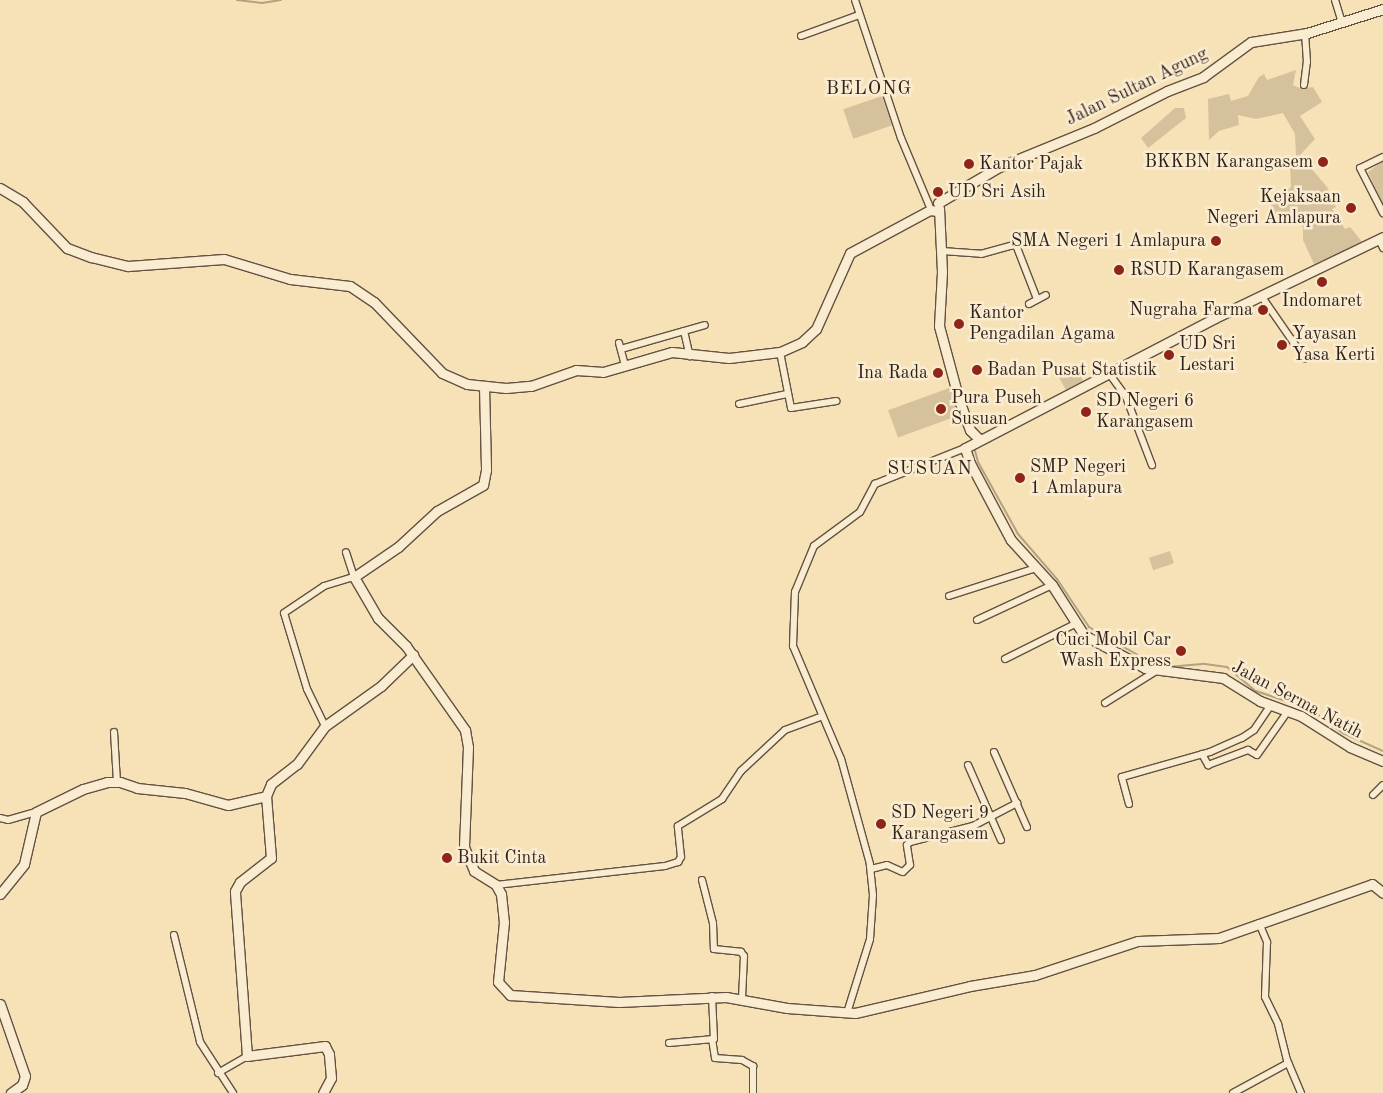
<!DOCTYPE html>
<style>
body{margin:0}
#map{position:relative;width:1383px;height:1093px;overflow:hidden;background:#f7e2b7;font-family:"Old Standard TT",serif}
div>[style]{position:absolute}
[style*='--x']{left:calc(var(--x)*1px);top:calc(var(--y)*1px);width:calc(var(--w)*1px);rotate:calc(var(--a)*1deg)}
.green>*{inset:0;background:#d5c19c;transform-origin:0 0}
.stream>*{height:2px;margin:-1px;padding:0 1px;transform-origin:1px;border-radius:1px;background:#b3a182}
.roads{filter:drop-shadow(1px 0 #625242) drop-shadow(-1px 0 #625242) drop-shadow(0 1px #625242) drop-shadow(0 -1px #625242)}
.street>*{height:6px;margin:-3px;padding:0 3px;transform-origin:3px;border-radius:3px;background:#faecd0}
.secondary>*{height:9px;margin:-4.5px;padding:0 4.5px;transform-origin:4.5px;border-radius:4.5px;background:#faecd0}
.dots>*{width:14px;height:14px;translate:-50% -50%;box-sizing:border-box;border:2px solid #faecd0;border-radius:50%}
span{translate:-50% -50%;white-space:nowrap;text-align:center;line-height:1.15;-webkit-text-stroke:5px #faecd0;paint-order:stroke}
.street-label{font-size:18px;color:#30221b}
.poi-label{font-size:18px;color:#30221b}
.right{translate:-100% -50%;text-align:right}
.left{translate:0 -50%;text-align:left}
.neighbourhood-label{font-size:19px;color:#30221b;letter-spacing:1px}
</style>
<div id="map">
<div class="green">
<i style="clip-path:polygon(1296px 70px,1293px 85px,1302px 89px,1313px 87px,1322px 102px,1300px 116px,1315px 139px,1300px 155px,1327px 187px,1336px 207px,1332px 209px,1339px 220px,1345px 229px,1350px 227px,1363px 243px,1314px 264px,1303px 240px,1303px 227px,1293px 212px,1279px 221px,1269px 207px,1291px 187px,1290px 163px,1296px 157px,1295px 134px,1283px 113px,1256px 119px,1238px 115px,1239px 125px,1219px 131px,1209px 140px,1208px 99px,1229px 94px,1231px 101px,1248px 96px,1259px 77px,1264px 74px,1267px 80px)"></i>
<i style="left:882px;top:96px;width:31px;height:41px;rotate:71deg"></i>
<i style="clip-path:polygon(1175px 108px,1184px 108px,1186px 118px,1148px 148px,1141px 138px)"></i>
<i style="clip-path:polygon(1383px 161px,1383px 205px,1368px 172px)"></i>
<i style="clip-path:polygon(1075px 364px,1083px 381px,1066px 390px,1057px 374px,1072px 370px,1070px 366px)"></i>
<i style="left:952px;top:387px;width:29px;height:68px;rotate:70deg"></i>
<i style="left:1170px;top:551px;width:13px;height:22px;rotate:72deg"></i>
</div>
<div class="stream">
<i style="--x:237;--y:0;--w:25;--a:7"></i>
<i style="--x:262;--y:3;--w:19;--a:-9"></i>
<i style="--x:974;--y:447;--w:16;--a:75"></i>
<i style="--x:978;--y:462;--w:82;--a:60.9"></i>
<i style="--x:1018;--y:534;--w:60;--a:49.1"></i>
<i style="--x:1057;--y:579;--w:58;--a:56.3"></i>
<i style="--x:1089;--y:627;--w:76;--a:29.9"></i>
<i style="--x:1167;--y:667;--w:38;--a:-5"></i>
<i style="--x:1205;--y:664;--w:22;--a:8"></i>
<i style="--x:1227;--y:667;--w:38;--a:40"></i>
<i style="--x:1256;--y:691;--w:59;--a:18.7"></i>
<i style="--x:1312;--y:710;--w:39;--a:37"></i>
<i style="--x:1343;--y:733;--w:44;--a:24.2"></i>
</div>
<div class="roads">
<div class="street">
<i style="--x:855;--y:0;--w:145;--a:71.6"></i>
<i style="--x:901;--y:138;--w:73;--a:67.3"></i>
<i style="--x:1335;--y:0;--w:24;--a:73"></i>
<i style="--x:801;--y:36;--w:62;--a:-19.9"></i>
<i style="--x:1304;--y:85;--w:23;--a:-83"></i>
<i style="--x:1307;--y:62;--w:28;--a:-94"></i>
<i style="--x:1383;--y:157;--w:25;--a:154"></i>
<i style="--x:1360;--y:168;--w:51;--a:62.9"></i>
<i style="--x:1379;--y:239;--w:10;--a:66"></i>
<i style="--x:1016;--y:245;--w:58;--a:68.7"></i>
<i style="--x:942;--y:251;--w:39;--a:4"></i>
<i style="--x:981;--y:254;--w:52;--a:-15.6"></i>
<i style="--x:1262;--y:297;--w:75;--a:55.3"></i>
<i style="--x:1029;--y:304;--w:19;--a:-28"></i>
<i style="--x:684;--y:331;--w:26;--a:77"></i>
<i style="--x:619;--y:343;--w:23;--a:75"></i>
<i style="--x:621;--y:349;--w:87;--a:-15.9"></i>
<i style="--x:780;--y:352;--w:57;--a:78.9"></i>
<i style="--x:791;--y:408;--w:46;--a:-8.8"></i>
<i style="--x:1108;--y:372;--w:31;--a:54"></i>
<i style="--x:1126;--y:397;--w:73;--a:69.1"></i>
<i style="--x:739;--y:404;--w:49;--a:-11.8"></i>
<i style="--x:949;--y:596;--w:91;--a:-17.8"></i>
<i style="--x:977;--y:620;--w:83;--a:-25"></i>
<i style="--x:1005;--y:659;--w:78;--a:-26.6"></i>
<i style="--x:1105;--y:703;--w:60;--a:-32.1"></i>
<i style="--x:325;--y:726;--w:41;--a:-115.9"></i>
<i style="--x:307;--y:689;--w:79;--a:-106.8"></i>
<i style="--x:284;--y:613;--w:48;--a:-34"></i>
<i style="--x:324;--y:586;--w:31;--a:-17"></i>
<i style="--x:354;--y:577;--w:26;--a:-108"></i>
<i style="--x:114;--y:732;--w:50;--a:86.6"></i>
<i style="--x:994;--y:752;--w:82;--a:66.3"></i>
<i style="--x:1202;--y:754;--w:13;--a:61"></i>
<i style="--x:1208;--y:765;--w:43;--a:-20.6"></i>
<i style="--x:1248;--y:750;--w:10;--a:29"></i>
<i style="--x:1257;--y:755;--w:54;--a:-54.8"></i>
<i style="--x:968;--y:765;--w:82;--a:66.3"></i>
<i style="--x:1373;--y:795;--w:14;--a:-45"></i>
<i style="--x:1129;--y:804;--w:28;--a:-105"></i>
<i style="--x:1122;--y:777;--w:91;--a:-15.9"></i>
<i style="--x:1210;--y:752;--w:35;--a:-24"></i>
<i style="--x:1242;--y:738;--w:14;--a:-34"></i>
<i style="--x:1254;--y:730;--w:29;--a:-56"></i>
<i style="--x:0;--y:818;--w:8;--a:14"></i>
<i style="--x:8;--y:820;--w:29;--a:-16"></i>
<i style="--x:871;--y:869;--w:16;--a:-14"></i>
<i style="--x:887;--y:865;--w:17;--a:24"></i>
<i style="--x:903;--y:872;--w:10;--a:-45"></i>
<i style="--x:910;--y:865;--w:20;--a:-99"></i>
<i style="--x:907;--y:845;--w:4;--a:-45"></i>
<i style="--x:910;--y:842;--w:65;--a:-14.3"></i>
<i style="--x:973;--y:826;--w:50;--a:-27.6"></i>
<i style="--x:702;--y:880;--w:44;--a:75.7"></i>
<i style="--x:713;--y:923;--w:26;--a:88"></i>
<i style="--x:714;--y:949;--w:27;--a:6"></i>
<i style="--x:741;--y:952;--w:5;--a:53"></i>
<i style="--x:744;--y:956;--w:43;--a:92.7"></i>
<i style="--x:496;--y:885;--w:170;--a:-6.4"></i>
<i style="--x:665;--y:866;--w:14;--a:-17"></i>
<i style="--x:678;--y:862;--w:6;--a:-59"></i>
<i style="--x:681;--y:857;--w:31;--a:-96"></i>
<i style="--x:678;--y:826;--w:52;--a:-31.5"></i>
<i style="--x:722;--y:799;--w:34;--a:-56"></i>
<i style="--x:741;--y:771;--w:60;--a:-43"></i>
<i style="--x:785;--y:730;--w:40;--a:-20.2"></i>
<i style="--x:1259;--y:923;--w:21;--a:67"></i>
<i style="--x:1267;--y:942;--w:55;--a:92.1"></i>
<i style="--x:1265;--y:997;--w:30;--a:64"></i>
<i style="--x:1278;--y:1024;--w:37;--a:76"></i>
<i style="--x:1287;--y:1060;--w:36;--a:67"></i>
<i style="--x:174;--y:935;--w:110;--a:76.3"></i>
<i style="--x:200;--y:1042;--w:61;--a:57.1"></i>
<i style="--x:847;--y:1013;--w:77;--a:-72.7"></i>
<i style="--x:870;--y:939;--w:44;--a:-86.1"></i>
<i style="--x:873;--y:895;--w:31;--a:-96"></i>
<i style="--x:870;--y:864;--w:109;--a:-105.4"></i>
<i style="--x:841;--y:759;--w:123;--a:-113"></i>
<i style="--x:793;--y:646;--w:54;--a:-87.9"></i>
<i style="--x:795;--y:592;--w:50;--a:-67.6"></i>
<i style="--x:814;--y:546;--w:57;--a:-36.5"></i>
<i style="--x:860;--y:512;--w:32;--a:-62"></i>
<i style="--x:875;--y:484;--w:97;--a:-21.8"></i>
<i style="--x:712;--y:1039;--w:19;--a:81"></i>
<i style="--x:715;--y:1058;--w:27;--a:4"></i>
<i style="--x:742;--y:1060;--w:13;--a:29"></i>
<i style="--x:753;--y:1066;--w:27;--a:90"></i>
<i style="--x:669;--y:1043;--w:45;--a:-5.1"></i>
<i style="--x:714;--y:1039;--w:43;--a:-92.7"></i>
<i style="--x:218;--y:1073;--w:34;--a:-30"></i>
<i style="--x:1233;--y:1093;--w:63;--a:-28.6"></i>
</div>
<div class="secondary">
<i style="--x:0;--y:188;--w:27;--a:31"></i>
<i style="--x:23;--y:202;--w:64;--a:46.3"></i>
<i style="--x:67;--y:248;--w:26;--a:21"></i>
<i style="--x:91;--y:257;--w:38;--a:14"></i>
<i style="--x:128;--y:266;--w:96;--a:-4.2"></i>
<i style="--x:224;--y:259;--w:69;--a:16.9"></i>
<i style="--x:290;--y:279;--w:60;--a:6.7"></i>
<i style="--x:350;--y:286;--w:29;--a:34"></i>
<i style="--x:374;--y:302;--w:98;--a:46.2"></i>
<i style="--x:442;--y:373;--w:27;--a:24"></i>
<i style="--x:467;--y:384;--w:39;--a:6"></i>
<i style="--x:506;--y:388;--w:25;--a:-5"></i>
<i style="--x:531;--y:386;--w:48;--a:-19.6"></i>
<i style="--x:576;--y:370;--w:27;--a:4"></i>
<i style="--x:603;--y:372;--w:72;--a:-16.2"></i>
<i style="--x:672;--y:352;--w:57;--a:6"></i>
<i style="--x:729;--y:358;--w:51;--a:-6.7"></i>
<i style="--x:780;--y:352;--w:24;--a:-24"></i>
<i style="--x:802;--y:342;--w:19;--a:-43"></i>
<i style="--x:816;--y:329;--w:83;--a:-65.9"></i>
<i style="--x:850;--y:253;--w:91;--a:-28.3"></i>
<i style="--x:930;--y:210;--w:7;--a:8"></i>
<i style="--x:938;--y:203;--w:71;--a:-30.5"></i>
<i style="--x:999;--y:167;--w:103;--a:-22.3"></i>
<i style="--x:1094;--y:128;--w:82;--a:-26.9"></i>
<i style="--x:1167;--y:91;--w:39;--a:-21"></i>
<i style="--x:1203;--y:77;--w:59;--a:-36.1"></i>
<i style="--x:1251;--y:42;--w:57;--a:-9.1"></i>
<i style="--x:1307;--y:33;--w:80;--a:-17.5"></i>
<i style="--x:939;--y:208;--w:64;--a:87.3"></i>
<i style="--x:942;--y:272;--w:54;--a:93.2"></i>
<i style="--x:939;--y:326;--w:77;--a:74.9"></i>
<i style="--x:959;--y:400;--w:32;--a:70"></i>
<i style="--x:970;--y:430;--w:14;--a:45"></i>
<i style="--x:1383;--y:237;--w:187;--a:154.3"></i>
<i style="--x:1215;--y:318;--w:282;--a:152.5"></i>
<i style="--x:965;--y:448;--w:16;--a:72"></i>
<i style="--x:970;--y:463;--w:87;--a:62"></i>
<i style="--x:1011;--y:540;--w:61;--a:47.7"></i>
<i style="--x:1052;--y:585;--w:59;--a:57.4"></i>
<i style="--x:1084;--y:635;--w:69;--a:28.4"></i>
<i style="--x:1145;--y:668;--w:79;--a:7.3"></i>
<i style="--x:1223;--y:678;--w:44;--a:31.9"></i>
<i style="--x:1260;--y:701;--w:44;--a:20.1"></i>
<i style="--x:1301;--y:716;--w:58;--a:32.3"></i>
<i style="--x:1350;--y:747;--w:36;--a:23"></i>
<i style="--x:484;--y:386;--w:84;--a:88.6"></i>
<i style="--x:486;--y:470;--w:15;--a:101"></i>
<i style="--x:483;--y:485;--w:53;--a:150.5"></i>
<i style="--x:437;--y:511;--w:53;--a:137.3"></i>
<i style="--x:398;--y:547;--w:53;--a:145.7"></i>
<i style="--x:354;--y:577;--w:48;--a:59.7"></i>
<i style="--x:378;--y:618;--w:40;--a:45"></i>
<i style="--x:406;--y:646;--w:103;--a:54.9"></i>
<i style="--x:465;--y:730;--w:17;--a:80"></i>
<i style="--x:468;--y:747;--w:100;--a:92.3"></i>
<i style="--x:464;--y:847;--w:26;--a:67"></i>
<i style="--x:474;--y:871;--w:26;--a:32"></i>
<i style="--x:496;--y:885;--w:10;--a:61"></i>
<i style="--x:501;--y:894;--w:28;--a:84"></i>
<i style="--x:504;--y:922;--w:60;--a:95.7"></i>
<i style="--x:498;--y:982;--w:18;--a:47"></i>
<i style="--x:510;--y:995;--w:109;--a:3.7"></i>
<i style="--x:619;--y:1002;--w:107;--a:-2.7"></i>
<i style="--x:726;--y:997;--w:62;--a:10.2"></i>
<i style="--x:787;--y:1008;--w:68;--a:4.2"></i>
<i style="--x:855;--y:1013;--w:118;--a:-13.2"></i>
<i style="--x:970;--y:986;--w:66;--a:-9.6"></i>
<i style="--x:1035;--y:975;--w:108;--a:-18.3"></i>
<i style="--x:1138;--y:941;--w:81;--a:-2.1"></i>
<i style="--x:1219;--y:938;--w:162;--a:-19.4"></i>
<i style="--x:1372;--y:884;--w:14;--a:39"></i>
<i style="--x:0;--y:894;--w:38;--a:-51"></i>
<i style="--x:24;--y:864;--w:53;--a:-77"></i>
<i style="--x:36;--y:812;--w:52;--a:-26.1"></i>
<i style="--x:83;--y:789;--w:25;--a:-16"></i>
<i style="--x:107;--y:782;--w:13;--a:0"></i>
<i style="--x:120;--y:782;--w:18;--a:19"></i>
<i style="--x:137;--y:788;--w:48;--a:5.9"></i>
<i style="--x:185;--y:793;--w:45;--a:15.6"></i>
<i style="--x:228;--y:805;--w:39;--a:-13"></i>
<i style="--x:0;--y:1004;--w:76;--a:70.9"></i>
<i style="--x:25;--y:1076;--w:9;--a:108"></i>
<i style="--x:22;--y:1085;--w:14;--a:144"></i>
<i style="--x:323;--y:1093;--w:17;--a:-62"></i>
<i style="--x:331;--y:1078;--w:24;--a:-95"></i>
<i style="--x:329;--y:1054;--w:9;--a:-117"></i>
<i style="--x:325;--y:1046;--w:79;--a:172.7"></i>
<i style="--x:247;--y:1056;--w:165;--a:-94.2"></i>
<i style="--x:235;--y:891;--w:10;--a:-61"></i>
<i style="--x:240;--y:882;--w:39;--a:-38"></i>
<i style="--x:271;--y:858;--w:62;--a:-94.6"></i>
<i style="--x:266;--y:796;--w:13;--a:-67"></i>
<i style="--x:271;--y:784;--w:33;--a:-38"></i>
<i style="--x:297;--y:764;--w:47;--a:-53.6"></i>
<i style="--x:325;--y:726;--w:69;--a:-35.5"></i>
<i style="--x:381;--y:686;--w:45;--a:-44.1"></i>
</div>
</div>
<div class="dots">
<i style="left:1323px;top:162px;background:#8f2418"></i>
<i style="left:969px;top:164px;background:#8f2418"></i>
<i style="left:938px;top:192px;background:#8f2418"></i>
<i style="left:1351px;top:208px;background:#8f2418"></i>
<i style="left:1216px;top:241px;background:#8f2418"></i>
<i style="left:1119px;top:270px;background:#8f2418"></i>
<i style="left:1322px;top:282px;background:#8f2418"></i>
<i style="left:1263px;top:310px;background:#8f2418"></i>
<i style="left:959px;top:324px;background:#8f2418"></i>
<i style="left:1282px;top:345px;background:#8f2418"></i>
<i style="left:1169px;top:355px;background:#8f2418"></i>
<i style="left:977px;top:370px;background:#8f2418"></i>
<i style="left:938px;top:373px;background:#8f2418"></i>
<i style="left:941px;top:409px;background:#8f2418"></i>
<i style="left:1086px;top:412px;background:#8f2418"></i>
<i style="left:1020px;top:478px;background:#8f2418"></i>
<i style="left:1181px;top:651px;background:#8f2418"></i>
<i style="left:881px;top:824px;background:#8f2418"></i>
<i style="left:447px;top:858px;background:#8f2418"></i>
</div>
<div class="street-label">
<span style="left:1137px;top:87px;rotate:-26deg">Jalan Sultan Agung</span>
<span style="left:1297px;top:700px;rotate:28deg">Jalan Serma Natih</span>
</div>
<div class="poi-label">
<span class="right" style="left:1313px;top:162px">BKKBN Karangasem</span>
<span class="left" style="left:979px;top:164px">Kantor Pajak</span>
<span class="left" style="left:948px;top:192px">UD Sri Asih</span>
<span class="right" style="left:1341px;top:208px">Kejaksaan<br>Negeri Amlapura</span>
<span class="right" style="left:1206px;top:241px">SMA Negeri 1 Amlapura</span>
<span class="left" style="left:1130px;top:270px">RSUD Karangasem</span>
<span style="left:1322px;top:301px">Indomaret</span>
<span class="right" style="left:1253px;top:310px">Nugraha Farma</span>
<span class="left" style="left:969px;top:324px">Kantor<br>Pengadilan Agama</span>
<span class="left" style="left:1292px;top:345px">Yayasan<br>Yasa Kerti</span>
<span class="left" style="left:1179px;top:355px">UD Sri<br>Lestari</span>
<span class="left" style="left:987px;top:370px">Badan Pusat Statistik</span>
<span class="right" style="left:928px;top:373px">Ina Rada</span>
<span class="left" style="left:951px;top:409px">Pura Puseh<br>Susuan</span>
<span class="left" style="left:1096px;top:412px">SD Negeri 6<br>Karangasem</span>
<span class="left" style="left:1030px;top:478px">SMP Negeri<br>1 Amlapura</span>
<span class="right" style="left:1171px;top:651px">Cuci Mobil Car<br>Wash Express</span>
<span class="left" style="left:891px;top:824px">SD Negeri 9<br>Karangasem</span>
<span class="left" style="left:457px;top:858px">Bukit Cinta</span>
</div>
<div class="neighbourhood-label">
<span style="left:869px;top:90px">BELONG</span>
<span style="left:930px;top:470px">SUSUAN</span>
</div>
</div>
